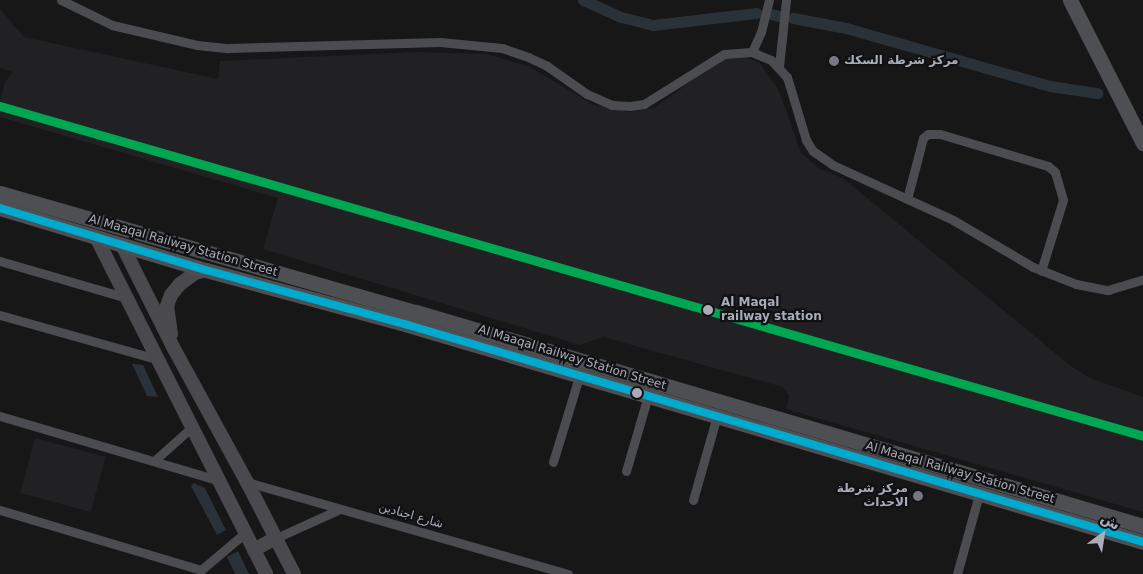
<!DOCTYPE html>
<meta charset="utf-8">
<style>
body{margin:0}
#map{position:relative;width:1143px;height:574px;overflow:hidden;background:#171717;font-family:"DejaVu Sans",Vazirmatn,sans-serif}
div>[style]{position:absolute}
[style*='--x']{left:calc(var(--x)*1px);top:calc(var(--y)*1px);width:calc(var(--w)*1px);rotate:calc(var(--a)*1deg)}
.built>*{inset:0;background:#212123;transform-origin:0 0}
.water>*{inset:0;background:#2a3239}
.canal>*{height:11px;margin:-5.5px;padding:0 5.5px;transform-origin:5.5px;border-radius:5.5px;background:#2a3239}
.street>*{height:9px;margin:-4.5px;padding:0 4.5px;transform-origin:4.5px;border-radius:4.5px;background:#4b4c50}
.secondary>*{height:14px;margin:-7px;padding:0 7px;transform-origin:7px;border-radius:7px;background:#4a4a4e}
.primary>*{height:15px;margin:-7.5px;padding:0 7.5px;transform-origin:7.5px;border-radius:7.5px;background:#4d4f52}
.bus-1>*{height:8px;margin:-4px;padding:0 4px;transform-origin:4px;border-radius:4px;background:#00a9ce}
.rail-1>*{height:9px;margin:-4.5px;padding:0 4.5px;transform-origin:4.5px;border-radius:4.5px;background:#00a651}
.dots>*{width:14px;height:14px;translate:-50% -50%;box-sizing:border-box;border:2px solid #111113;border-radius:50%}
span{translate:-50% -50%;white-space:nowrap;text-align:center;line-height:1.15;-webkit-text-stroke:4.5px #111113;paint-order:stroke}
.poi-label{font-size:12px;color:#a8adb8;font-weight:700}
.left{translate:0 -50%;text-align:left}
.right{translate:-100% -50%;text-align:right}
.street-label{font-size:12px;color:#a8adb8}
.stop-label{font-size:12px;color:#a8adb8;font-weight:700}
.north{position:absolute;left:1078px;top:509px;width:50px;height:50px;-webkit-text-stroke:4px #111113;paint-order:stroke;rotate:31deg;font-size:14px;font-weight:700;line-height:20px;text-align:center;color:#a8adb8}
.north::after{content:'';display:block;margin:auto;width:18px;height:22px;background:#a8adb8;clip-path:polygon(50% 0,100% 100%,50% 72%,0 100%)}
</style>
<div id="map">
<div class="built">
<i style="clip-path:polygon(0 9px,24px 37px,218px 79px,220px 61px,416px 52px,487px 54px,530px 67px,592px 104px,628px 112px,654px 108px,725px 57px,742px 56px,760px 63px,779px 91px,801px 153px,819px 168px,844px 179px,1071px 366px,1090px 378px,1143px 397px,1143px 512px,786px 409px,789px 396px,783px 387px,603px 337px,580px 345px,263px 249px,278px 198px,0 117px,0 101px,5px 82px,13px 72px,0 68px)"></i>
<i style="left:35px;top:438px;width:73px;height:57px;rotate:15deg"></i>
</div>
<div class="water">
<i style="clip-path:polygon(132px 364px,143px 365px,158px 397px,147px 396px)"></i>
<i style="clip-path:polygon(194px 483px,205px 488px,226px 530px,217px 535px,191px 486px)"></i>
<i style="clip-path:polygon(238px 551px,249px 574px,235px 574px,227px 557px)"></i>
</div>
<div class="canal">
<i style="--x:583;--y:0;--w:42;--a:24.1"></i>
<i style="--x:621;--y:17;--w:33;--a:14"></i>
<i style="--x:653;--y:25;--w:104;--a:-6.6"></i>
<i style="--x:771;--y:14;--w:8;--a:14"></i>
<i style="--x:793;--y:18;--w:54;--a:10.7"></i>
<i style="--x:846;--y:28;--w:212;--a:15.9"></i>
<i style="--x:1050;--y:86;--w:48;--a:8.5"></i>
</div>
<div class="street">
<i style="--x:61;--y:0;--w:57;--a:26.1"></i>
<i style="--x:112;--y:25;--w:87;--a:13.2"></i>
<i style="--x:197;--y:45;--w:31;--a:6"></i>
<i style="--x:228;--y:48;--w:212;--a:-1.6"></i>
<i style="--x:440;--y:42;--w:62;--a:5.5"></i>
<i style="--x:502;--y:48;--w:28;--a:19"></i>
<i style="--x:528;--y:57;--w:21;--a:25"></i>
<i style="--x:547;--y:66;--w:49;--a:35"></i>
<i style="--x:587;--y:94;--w:27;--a:24"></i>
<i style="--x:612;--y:105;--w:18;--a:3"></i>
<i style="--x:630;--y:106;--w:14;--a:-8"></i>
<i style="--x:644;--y:104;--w:94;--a:-32"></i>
<i style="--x:724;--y:54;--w:28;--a:-4"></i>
<i style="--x:752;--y:52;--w:21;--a:23"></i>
<i style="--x:771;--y:60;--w:23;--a:47"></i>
<i style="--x:787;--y:77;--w:66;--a:73.2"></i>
<i style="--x:806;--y:140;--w:13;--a:58"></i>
<i style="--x:813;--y:151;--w:24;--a:35"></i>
<i style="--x:833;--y:165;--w:132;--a:24.6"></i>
<i style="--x:953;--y:220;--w:93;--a:30.4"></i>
<i style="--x:1033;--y:267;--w:46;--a:21.6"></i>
<i style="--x:1076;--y:284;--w:33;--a:11"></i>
<i style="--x:1108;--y:290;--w:37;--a:-17"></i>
<i style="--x:752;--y:52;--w:22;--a:-66"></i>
<i style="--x:761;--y:32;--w:33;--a:-76"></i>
<i style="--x:779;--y:66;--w:66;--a:-83.9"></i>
<i style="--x:907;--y:199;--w:63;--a:-75.3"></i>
<i style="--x:923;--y:138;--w:6;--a:-39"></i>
<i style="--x:928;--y:134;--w:12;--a:0"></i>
<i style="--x:940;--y:134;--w:113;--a:16.5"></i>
<i style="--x:1048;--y:166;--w:9;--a:41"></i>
<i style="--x:1055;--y:172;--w:29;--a:74"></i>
<i style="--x:1063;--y:200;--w:74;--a:107.2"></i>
<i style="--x:0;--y:261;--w:132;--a:16.2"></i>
<i style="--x:0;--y:315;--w:163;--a:15.7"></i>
<i style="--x:0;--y:416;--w:227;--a:16.4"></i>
<i style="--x:154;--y:461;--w:51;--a:-41.8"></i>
<i style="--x:553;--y:462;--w:89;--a:-73"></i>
<i style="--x:626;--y:471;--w:78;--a:-73.7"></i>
<i style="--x:247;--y:482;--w:334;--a:16"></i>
<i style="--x:693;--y:500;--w:87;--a:-74.1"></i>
<i style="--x:0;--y:510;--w:210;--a:16.6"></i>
<i style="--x:201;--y:570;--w:57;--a:-40.1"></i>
<i style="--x:276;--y:538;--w:70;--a:-24.4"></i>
<i style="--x:957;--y:574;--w:83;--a:-74.6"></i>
</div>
<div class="secondary">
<i style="--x:96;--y:237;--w:377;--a:63.2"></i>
<i style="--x:122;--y:245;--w:114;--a:63.4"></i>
<i style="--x:173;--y:347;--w:154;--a:61.3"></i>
<i style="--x:247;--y:482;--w:103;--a:62.9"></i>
<i style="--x:171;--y:334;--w:28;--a:-98"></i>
<i style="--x:167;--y:306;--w:12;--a:-70"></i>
<i style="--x:171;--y:295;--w:14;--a:-51"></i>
<i style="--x:180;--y:284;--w:19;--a:-36"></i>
<i style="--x:195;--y:273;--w:11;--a:-15"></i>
<i style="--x:254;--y:550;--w:25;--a:-29"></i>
</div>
<div class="primary">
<i style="--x:1070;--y:0;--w:161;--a:63"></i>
<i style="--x:0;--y:193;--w:433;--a:16"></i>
<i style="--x:416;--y:312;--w:758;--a:16.4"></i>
<i style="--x:0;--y:208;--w:215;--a:16.8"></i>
<i style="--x:206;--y:270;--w:209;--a:15.2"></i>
<i style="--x:408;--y:325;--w:766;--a:16.45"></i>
</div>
<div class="bus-1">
<i style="--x:0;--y:208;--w:215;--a:16.8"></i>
<i style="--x:206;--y:270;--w:209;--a:15.2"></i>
<i style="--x:408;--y:325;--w:766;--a:16.45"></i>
</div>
<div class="rail-1">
<i style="--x:0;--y:106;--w:1190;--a:16.1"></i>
</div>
<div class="dots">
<i style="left:834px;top:61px;background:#757880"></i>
<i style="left:708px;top:310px;background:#a8adb8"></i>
<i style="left:637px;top:393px;background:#a8adb8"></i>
<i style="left:918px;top:496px;background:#757880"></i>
</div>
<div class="poi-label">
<span class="left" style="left:844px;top:61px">مركز شرطة السكك</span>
<span class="right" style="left:908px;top:496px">مركز شرطة<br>الاحداث</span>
</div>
<div class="street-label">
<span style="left:183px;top:246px;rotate:16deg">Al Maaqal Railway Station Street</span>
<span style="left:572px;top:358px;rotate:17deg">Al Maaqal Railway Station Street</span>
<span style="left:960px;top:473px;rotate:16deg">Al Maaqal Railway Station Street</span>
<span style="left:411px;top:516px;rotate:16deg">شارع اجنادين</span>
</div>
<div class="stop-label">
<span class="left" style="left:721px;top:310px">Al Maqal<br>railway station</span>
</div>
<div class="north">ش</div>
</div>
